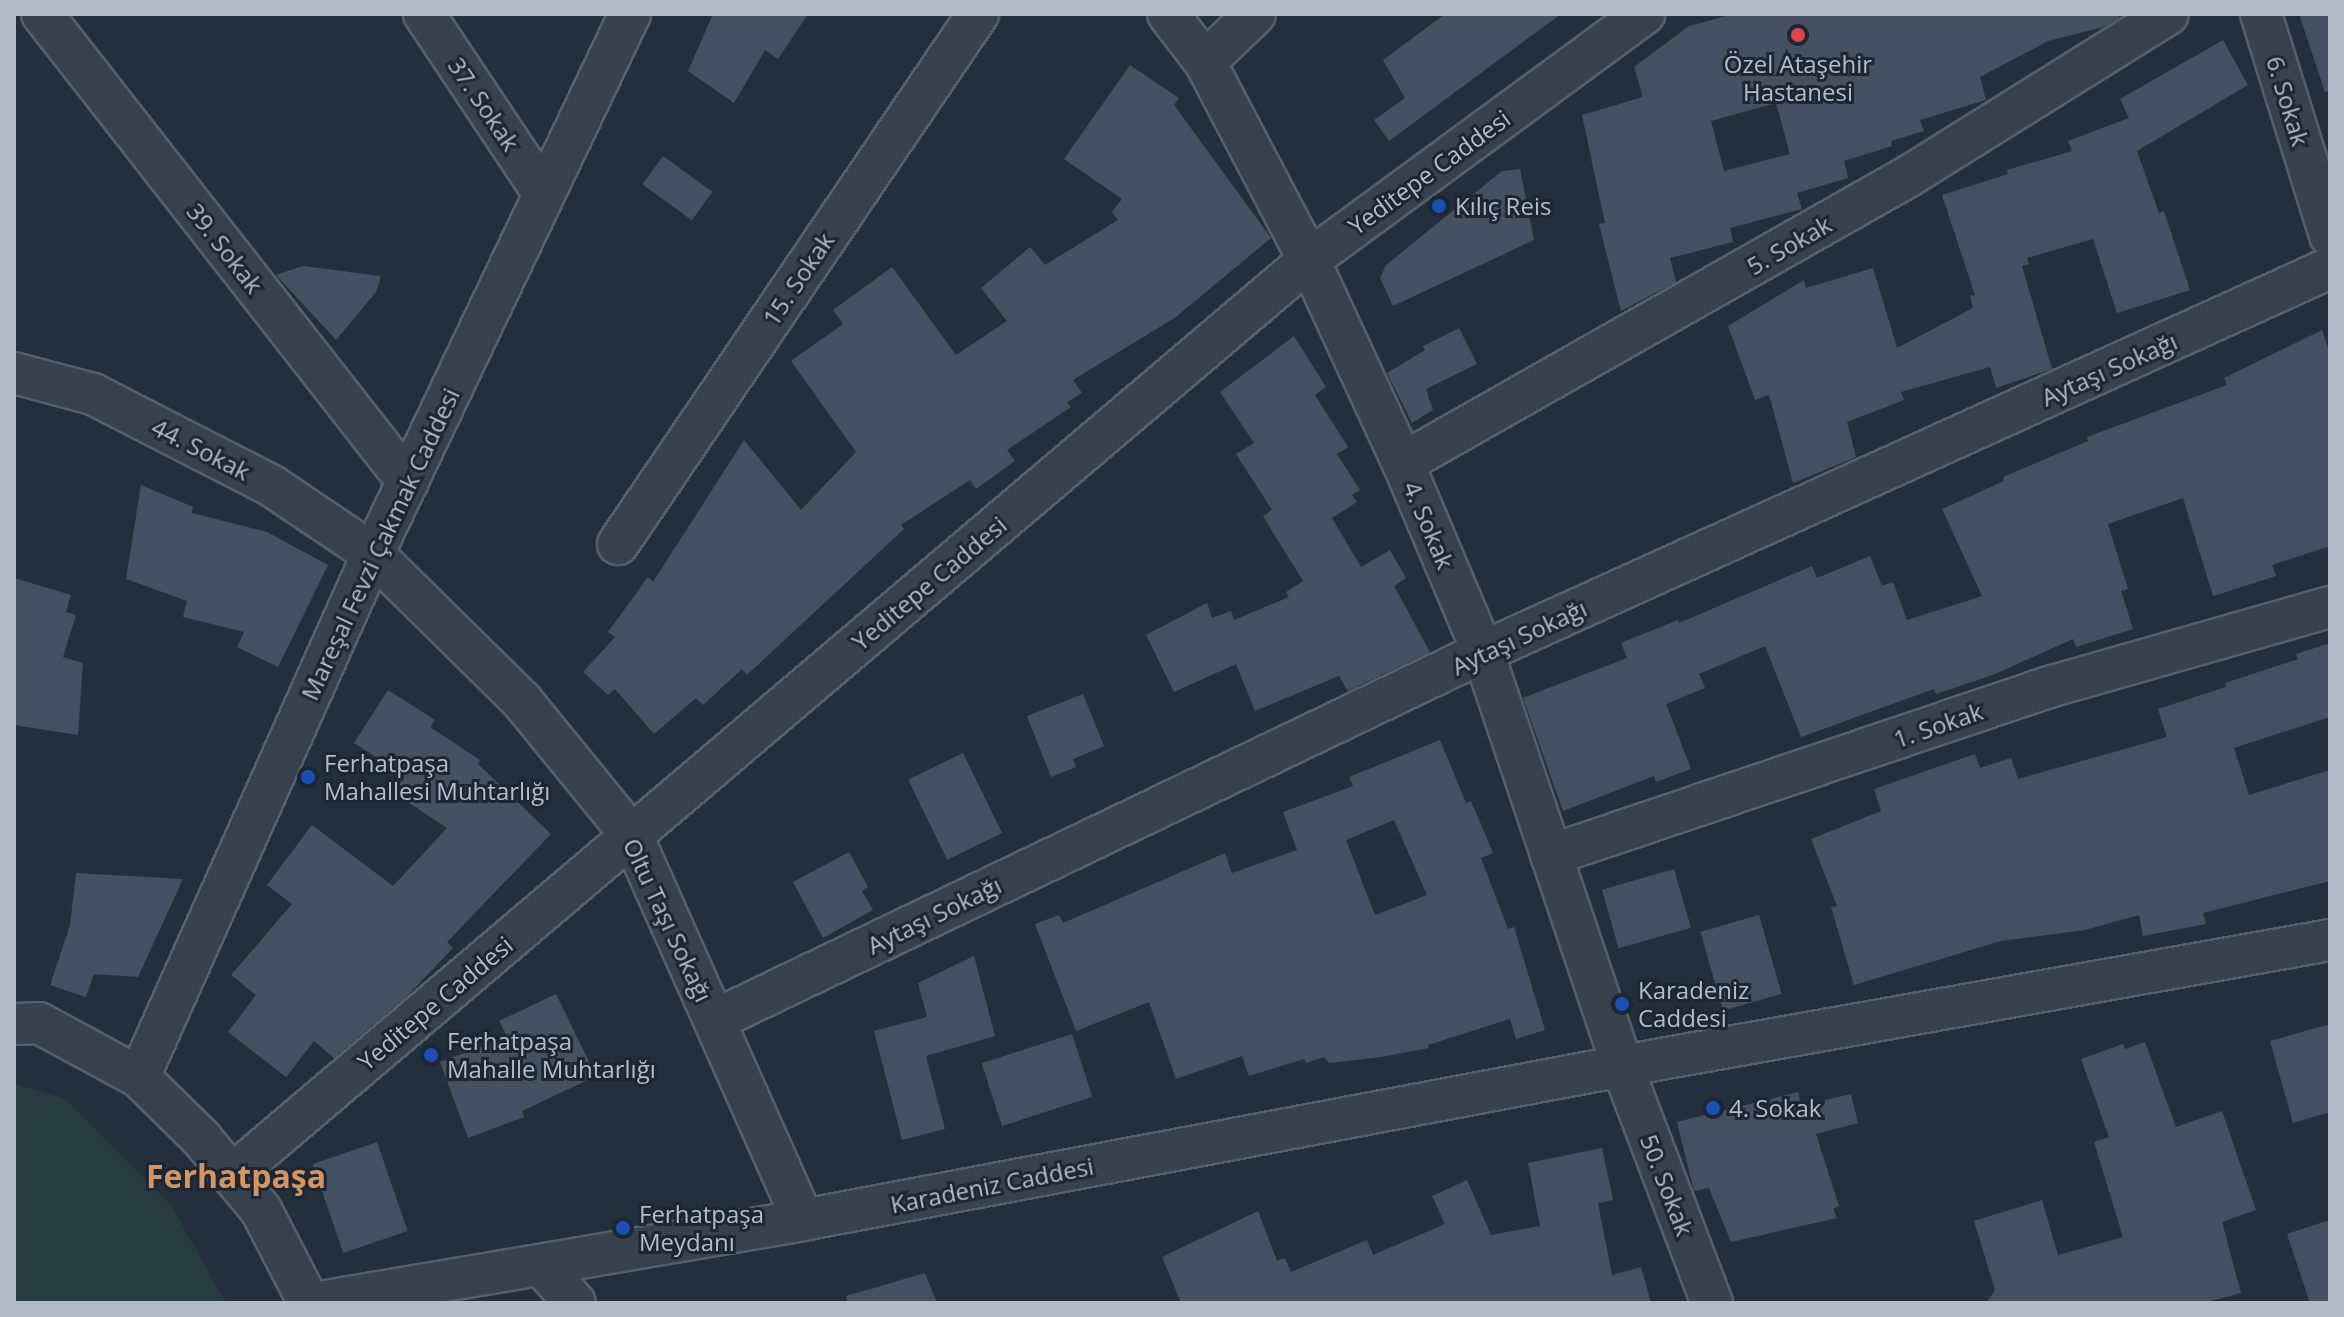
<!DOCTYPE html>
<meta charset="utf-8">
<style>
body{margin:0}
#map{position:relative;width:2344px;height:1317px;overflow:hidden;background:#242f3e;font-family:"Open Sans",sans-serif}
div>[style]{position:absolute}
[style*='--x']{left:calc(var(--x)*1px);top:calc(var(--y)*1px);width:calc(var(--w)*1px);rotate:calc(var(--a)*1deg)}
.green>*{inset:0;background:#263c3f}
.building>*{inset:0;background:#455162;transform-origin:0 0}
.roads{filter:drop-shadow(2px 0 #565f6c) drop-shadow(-2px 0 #565f6c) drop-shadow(0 2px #565f6c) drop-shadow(0 -2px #565f6c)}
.minor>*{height:40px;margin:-20px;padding:0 20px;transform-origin:20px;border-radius:20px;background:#38414e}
.dots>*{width:22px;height:22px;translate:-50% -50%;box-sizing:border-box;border:4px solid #1d2633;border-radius:50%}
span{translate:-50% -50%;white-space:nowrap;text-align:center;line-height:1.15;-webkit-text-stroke:6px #1d2633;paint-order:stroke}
.poi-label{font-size:24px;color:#b4bcc9}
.left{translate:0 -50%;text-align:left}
.street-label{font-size:24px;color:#b4bcc9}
.district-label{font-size:32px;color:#d59563;font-weight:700}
.frame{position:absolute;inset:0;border:16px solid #b4bcc9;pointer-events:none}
</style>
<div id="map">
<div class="green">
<i style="clip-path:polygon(14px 1083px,67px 1100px,171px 1205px,226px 1303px,14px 1303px)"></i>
</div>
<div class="building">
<i style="clip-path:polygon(713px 14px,808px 14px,778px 59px,765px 50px,734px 103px,688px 71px)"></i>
<i style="clip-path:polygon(1445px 14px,1561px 14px,1389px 141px,1374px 120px,1405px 98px,1383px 60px)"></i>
<i style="clip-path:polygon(evenodd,1734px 14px,2119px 14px,2119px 18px,2103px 27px,2048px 41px,1980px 77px,1986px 100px,1920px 120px,1924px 131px,1891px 141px,1892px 146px,1844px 161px,1848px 178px,1797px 193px,1802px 209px,1730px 228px,1733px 242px,1670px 258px,1676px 282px,1621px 311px,1599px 224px,1605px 223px,1582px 115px,1643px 97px,1634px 67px,1689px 26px,1734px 14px,1776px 103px,1790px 154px,1724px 171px,1711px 121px,1776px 103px)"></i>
<i style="clip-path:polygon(2299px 14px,2330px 14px,2330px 91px,2325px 92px)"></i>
<i style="clip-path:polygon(2223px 40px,2248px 85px,2137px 151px,2159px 213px,2164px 211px,2190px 290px,2117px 313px,2093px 239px,2027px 258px,2029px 264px,2022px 266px,2052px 369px,1996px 388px,1990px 367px,1901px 392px,1904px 400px,1847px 422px,1856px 457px,1793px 483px,1769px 395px,1755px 400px,1728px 326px,1804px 280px,1806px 288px,1873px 268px,1897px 348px,1973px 308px,1970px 296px,1975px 295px,1942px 195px,2008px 174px,2007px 170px,2072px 151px,2068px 141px,2129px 118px,2120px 99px)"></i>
<i style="clip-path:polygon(1130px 65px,1179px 98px,1174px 105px,1271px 238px,1176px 317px,1073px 380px,1082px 393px,1067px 402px,1071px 407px,1007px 450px,1015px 461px,976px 489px,970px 480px,901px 525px,904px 529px,747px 675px,742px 669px,703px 705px,696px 698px,654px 734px,615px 689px,608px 695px,583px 672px,615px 637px,608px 632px,648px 577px,653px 582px,744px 440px,801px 510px,856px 452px,791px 361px,843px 324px,833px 310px,892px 267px,956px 355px,1007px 321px,981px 288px,1030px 247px,1045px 265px,1118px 220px,1112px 212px,1122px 199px,1064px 159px)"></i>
<i style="left:663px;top:156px;width:61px;height:35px;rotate:36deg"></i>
<i style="clip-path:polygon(1520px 169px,1534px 240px,1393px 306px,1380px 278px,1386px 265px,1502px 171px)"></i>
<i style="clip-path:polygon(303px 266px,381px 276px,376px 292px,336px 340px,276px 275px)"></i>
<i style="clip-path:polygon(1459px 328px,1477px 364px,1426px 389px,1433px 410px,1412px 423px,1387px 373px,1425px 350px,1423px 346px)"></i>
<i style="clip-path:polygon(2322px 330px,2330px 354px,2330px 546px,2272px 565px,2276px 576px,2213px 596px,2183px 498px,2108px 524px,2128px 589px,2121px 591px,2133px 629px,2076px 647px,2073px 639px,1995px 674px,1936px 694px,1934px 689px,1801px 737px,1765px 646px,1699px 674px,1705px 688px,1666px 704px,1691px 769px,1656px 782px,1654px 776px,1563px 811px,1523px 698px,1627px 658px,1621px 643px,1678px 620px,1679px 623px,1812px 566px,1817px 578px,1870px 556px,1882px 586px,1893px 582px,1907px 620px,1982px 596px,1942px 509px,2004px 481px,2003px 477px,2088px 441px,2087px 437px,2227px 385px,2224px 378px)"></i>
<i style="clip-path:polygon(1294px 336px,1326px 387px,1315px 395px,1348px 447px,1337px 454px,1360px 490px,1352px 495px,1357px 502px,1332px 518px,1361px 567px,1390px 550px,1406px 578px,1394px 586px,1430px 652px,1348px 691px,1339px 676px,1255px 711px,1236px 664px,1174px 692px,1146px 635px,1207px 603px,1212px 618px,1231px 611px,1234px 620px,1289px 597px,1286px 592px,1303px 581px,1263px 516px,1272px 510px,1236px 454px,1254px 443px,1220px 392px)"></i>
<i style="clip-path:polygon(141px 485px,193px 507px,192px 513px,267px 532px,328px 565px,278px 667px,237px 647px,244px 632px,183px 617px,187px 601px,126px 579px)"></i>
<i style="clip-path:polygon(14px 578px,71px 595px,66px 612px,76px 615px,63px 657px,83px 663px,78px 735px,14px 725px)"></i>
<i style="clip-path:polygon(2330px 643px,2330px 717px,2234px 748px,2249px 795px,2330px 770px,2330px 881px,2203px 913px,2206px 924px,2143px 936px,2139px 915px,2085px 930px,2001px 941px,1854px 985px,1831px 907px,1837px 906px,1811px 839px,1881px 811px,1874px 789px,1975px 754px,1980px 768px,2011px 758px,2018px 779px,2167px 737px,2158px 709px,2226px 687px,2225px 683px,2298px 659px,2296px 654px)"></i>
<i style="clip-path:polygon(388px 690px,435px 720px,430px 727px,480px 760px,478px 764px,551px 834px,447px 942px,453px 948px,407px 996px,334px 1058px,314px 1041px,286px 1077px,228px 1032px,256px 995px,231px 975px,292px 904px,267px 885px,312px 825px,393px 886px,447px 828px,394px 793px,405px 776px,354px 743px)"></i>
<i style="clip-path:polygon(1083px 694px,1104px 746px,1073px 759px,1076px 767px,1051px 777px,1027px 716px)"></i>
<i style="clip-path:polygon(evenodd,1440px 740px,1466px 803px,1471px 801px,1493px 853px,1481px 858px,1508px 929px,1514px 927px,1545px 1030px,1516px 1039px,1510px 1019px,1428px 1045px,1429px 1048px,1381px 1057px,1329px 1063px,1324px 1057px,1306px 1063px,1304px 1059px,1249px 1076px,1242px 1056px,1176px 1079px,1149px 1002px,1076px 1031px,1035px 924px,1059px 915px,1063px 923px,1225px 853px,1232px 873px,1297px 850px,1283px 812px,1353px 786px,1349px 777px,1440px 740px,1394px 820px,1427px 895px,1375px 915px,1346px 840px,1394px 820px)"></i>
<i style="left:963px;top:753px;width:89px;height:61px;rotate:64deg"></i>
<i style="clip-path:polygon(849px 852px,868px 887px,862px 891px,873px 910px,823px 938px,793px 882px)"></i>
<i style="left:1674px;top:869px;width:61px;height:75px;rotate:74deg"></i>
<i style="clip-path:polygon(76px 873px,183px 879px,138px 977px,94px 974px,86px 997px,50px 985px,70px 925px)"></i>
<i style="left:1759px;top:915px;width:82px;height:61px;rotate:74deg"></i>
<i style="clip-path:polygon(974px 956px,995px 1036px,926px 1056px,945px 1129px,902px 1140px,874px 1031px,927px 1017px,918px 983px)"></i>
<i style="clip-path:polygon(556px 994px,596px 1076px,522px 1111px,524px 1117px,468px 1138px,440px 1062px,507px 1037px,499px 1021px)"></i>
<i style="clip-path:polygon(2330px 1024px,2330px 1112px,2293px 1123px,2270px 1041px)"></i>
<i style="left:1072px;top:1034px;width:66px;height:95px;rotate:72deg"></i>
<i style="clip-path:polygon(2145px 1042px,2176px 1127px,2222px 1111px,2256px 1210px,2222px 1222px,2241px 1293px,2203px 1303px,1986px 1303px,1995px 1290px,1974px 1221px,2042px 1200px,2058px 1255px,2123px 1237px,2094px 1142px,2109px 1137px,2081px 1059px,2123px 1044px,2125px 1049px)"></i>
<i style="clip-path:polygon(1798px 1092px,1801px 1106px,1851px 1094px,1858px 1123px,1816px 1134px,1839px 1206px,1833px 1209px,1837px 1218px,1731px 1242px,1709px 1188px,1694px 1191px,1677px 1122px)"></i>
<i style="left:377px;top:1142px;width:94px;height:68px;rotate:71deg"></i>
<i style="clip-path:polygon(1602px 1148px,1613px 1200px,1598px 1203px,1612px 1275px,1641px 1267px,1651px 1303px,1181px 1303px,1162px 1257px,1258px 1211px,1277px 1261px,1285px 1258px,1291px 1272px,1367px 1240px,1373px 1255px,1445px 1224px,1432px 1196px,1467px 1180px,1491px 1235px,1540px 1226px,1528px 1163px)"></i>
<i style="clip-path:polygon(2330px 1220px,2330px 1303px,2310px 1303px,2287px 1234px)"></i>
<i style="clip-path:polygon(925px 1273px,937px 1303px,847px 1303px,846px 1296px)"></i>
</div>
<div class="roads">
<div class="minor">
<i style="--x:42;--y:14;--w:594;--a:51.97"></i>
<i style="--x:424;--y:14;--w:216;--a:56.3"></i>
<i style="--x:1168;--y:14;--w:61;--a:52.4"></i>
<i style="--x:1205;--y:62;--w:224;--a:62.3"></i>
<i style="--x:1309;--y:260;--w:224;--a:65.2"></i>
<i style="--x:1403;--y:463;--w:205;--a:67.1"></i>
<i style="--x:1483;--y:652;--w:437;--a:71.4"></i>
<i style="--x:1622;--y:1066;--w:254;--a:69.2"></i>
<i style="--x:2261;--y:14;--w:232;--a:72.7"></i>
<i style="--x:1205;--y:62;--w:69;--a:-43.8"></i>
<i style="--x:14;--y:373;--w:82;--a:14.9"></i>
<i style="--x:93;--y:394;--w:201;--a:27.2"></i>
<i style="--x:272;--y:486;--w:122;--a:34"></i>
<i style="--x:373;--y:554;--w:209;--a:44.6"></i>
<i style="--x:522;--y:701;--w:174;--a:50.8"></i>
<i style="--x:632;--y:836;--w:420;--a:66"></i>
<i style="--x:1403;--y:463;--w:582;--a:-29.56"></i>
<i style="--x:1909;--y:176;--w:305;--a:-32"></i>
<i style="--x:618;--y:544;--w:641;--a:-55.81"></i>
<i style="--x:1551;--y:855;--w:526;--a:-18.64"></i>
<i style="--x:2049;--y:687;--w:292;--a:-15.9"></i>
<i style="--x:715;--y:1020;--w:852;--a:-25.6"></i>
<i style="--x:1483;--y:652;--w:930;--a:-24.39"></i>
<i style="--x:14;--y:1024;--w:25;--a:-2"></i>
<i style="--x:39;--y:1023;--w:114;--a:28.4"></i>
<i style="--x:139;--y:1077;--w:87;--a:44.5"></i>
<i style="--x:201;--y:1138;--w:94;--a:50.2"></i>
<i style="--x:261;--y:1210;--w:105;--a:62.7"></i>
<i style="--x:139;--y:1077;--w:573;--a:-65.9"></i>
<i style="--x:373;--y:554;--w:598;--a:-64.55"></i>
<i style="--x:232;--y:1175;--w:1413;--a:-40.35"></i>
<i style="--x:1309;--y:260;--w:416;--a:-36.3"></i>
<i style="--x:543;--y:1267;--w:48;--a:48.4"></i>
<i style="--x:314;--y:1303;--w:496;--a:-9.6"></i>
<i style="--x:803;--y:1220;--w:833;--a:-10.65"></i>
<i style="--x:1622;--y:1066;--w:719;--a:-10.09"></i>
</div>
</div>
<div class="dots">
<i style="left:1798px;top:35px;background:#e0444e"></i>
<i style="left:1439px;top:206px;background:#1a4fb4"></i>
<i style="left:308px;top:777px;background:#1a4fb4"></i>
<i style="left:1622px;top:1004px;background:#1a4fb4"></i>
<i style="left:431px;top:1055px;background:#1a4fb4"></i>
<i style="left:1713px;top:1108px;background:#1a4fb4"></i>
<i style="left:623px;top:1228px;background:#1a4fb4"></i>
</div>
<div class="poi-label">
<span style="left:1798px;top:78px">Özel Ataşehir<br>Hastanesi</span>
<span class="left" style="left:1455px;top:206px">Kılıç Reis</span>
<span class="left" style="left:324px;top:777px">Ferhatpaşa<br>Mahallesi Muhtarlığı</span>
<span class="left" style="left:1638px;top:1004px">Karadeniz<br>Caddesi</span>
<span class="left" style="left:447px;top:1055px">Ferhatpaşa<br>Mahalle Muhtarlığı</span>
<span class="left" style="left:1729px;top:1108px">4. Sokak</span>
<span class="left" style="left:639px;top:1228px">Ferhatpaşa<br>Meydanı</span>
</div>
<div class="street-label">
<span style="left:2288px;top:101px;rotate:73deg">6. Sokak</span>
<span style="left:484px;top:104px;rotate:56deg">37. Sokak</span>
<span style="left:1429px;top:172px;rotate:-36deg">Yeditepe Caddesi</span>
<span style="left:1789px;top:245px;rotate:-30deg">5. Sokak</span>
<span style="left:225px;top:248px;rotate:52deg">39. Sokak</span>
<span style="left:798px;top:279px;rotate:-56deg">15. Sokak</span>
<span style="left:2109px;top:369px;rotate:-24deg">Aytaşı Sokağı</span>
<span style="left:201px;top:449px;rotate:27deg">44. Sokak</span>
<span style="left:1429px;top:525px;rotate:67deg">4. Sokak</span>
<span style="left:380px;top:544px;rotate:-65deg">Mareşal Fevzi Çakmak Caddesi</span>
<span style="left:929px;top:583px;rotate:-40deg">Yeditepe Caddesi</span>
<span style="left:1519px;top:637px;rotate:-25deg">Aytaşı Sokağı</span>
<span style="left:1938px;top:725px;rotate:-19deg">1. Sokak</span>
<span style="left:934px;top:915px;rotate:-26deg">Aytaşı Sokağı</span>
<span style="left:668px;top:920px;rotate:65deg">Oltu Taşı Sokağı</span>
<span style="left:435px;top:1003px;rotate:-40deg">Yeditepe Caddesi</span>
<span style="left:992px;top:1185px;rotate:-11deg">Karadeniz Caddesi</span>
<span style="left:1667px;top:1185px;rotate:69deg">50. Sokak</span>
</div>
<div class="district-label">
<span style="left:236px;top:1176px">Ferhatpaşa</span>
</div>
<div class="frame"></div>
</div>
